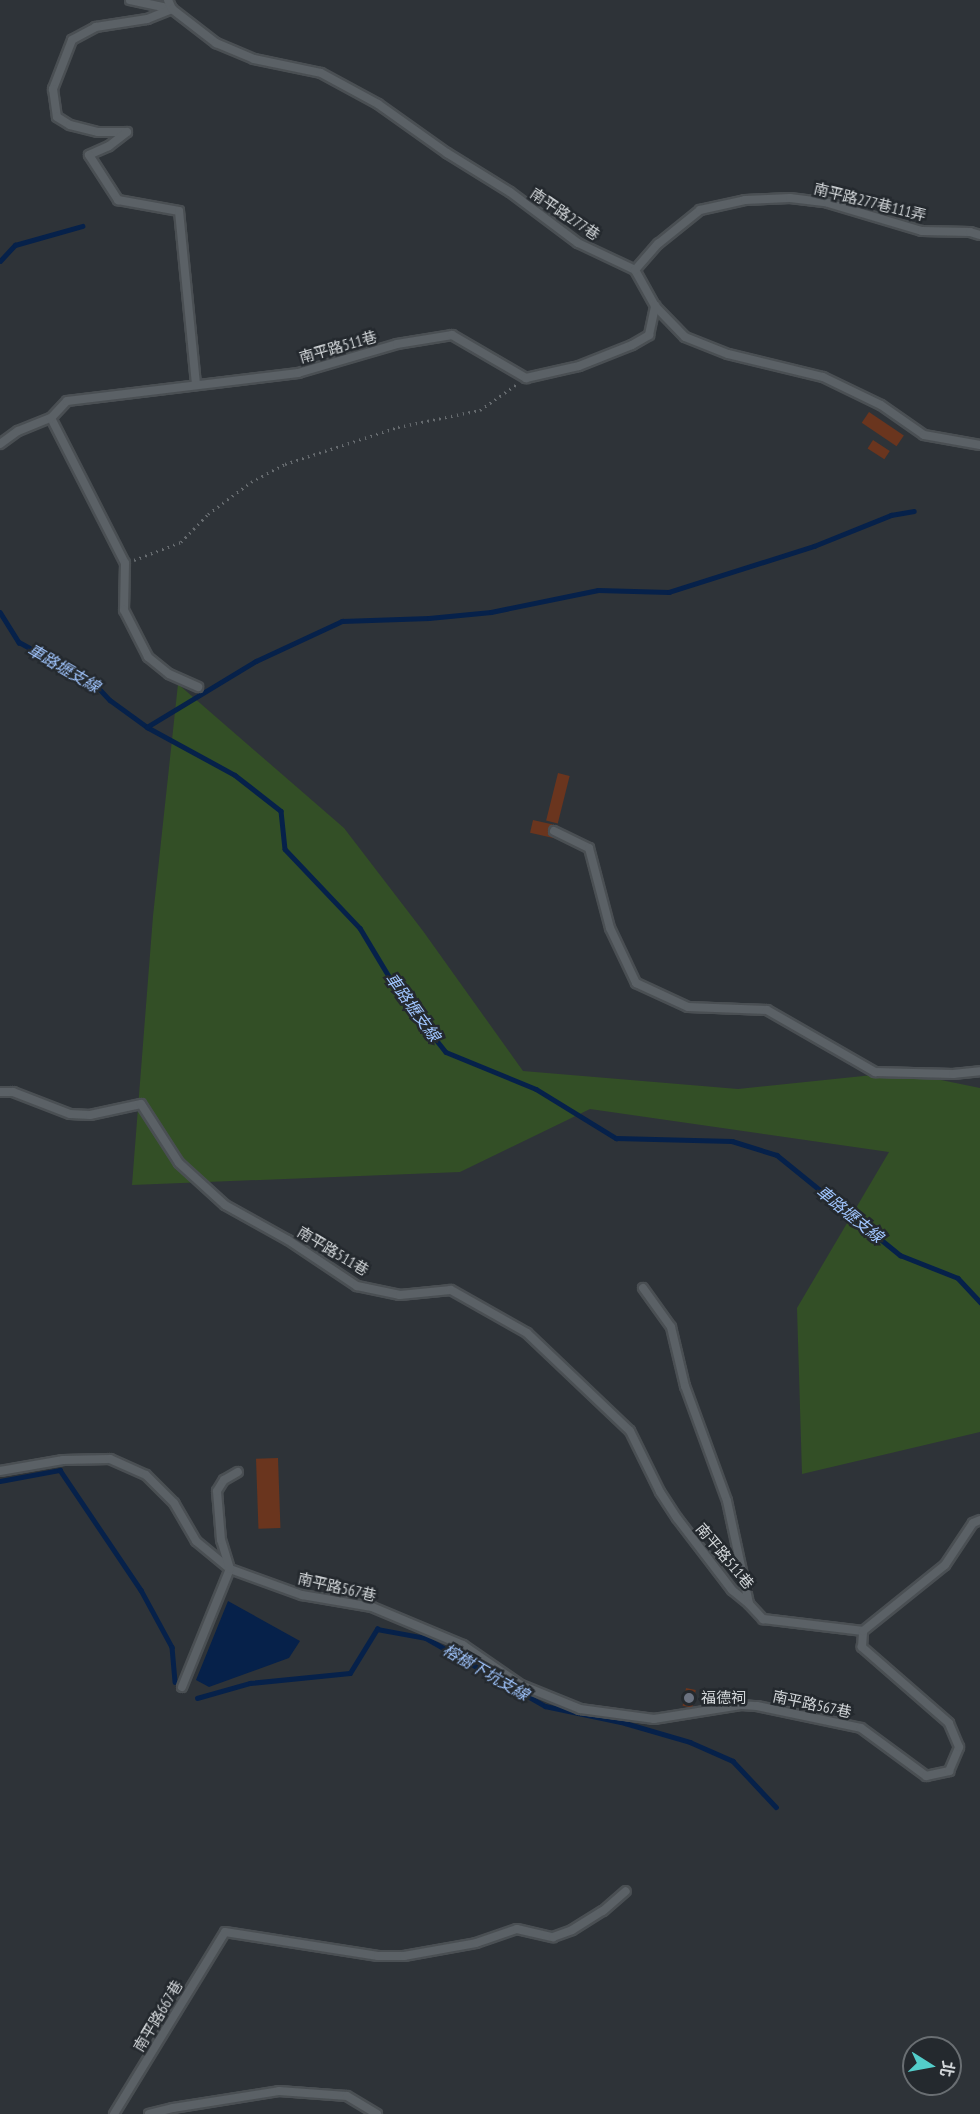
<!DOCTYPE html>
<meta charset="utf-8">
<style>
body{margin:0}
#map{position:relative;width:980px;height:2114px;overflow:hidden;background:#2e3338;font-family:"PT Sans Narrow","Noto Sans TC",sans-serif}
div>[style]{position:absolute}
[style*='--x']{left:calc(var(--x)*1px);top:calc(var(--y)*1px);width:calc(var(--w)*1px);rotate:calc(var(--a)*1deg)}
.green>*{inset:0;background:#334f26}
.water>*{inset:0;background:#06214a}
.stream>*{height:4.5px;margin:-2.25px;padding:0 2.25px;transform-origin:2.25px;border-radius:2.25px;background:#06214a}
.building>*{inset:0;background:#6a351e;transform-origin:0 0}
.path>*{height:3px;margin-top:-1.5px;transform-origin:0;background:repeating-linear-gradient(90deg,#666b6f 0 1.5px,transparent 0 6px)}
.roads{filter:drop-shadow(2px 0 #4a4f53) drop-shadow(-2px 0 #4a4f53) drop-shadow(0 2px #4a4f53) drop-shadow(0 -2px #4a4f53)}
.lane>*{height:8px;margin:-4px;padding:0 4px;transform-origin:4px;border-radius:4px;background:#5b6166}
.dots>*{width:16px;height:16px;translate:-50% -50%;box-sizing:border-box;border:3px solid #24292e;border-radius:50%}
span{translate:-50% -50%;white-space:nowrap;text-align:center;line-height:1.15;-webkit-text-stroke:5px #24292e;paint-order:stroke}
.street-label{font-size:15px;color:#d1d5d8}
.poi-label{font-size:15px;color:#d1d5d8}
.left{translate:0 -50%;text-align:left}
.water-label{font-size:16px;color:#a0c5fe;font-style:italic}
.north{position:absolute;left:902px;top:2036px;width:60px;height:60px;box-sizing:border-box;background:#24292e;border:2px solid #696e72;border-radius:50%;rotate:101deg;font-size:16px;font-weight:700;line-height:24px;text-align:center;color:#d1d5d8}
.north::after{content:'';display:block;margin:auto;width:21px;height:27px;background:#53cdca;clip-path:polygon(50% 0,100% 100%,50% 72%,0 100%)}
</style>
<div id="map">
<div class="green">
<i style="clip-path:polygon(178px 684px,344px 828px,423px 931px,523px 1071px,738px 1089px,902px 1072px,980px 1088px,980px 1432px,802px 1474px,797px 1308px,889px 1152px,590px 1109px,460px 1172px,132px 1185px,153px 916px)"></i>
</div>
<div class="water">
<i style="clip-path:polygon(228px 1601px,300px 1641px,289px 1658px,209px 1687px,196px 1680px)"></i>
</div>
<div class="stream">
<i style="--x:0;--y:261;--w:22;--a:-47"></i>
<i style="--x:15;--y:245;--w:70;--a:-15.8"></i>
<i style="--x:0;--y:612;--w:36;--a:58"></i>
<i style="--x:19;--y:642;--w:85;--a:28.7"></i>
<i style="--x:94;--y:683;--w:23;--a:47"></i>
<i style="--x:110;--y:700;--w:46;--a:36.1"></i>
<i style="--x:147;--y:727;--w:100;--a:28.6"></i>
<i style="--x:235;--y:775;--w:58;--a:38"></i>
<i style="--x:281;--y:811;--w:38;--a:84"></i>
<i style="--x:285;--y:849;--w:109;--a:46.5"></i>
<i style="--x:360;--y:928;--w:76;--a:59"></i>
<i style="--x:399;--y:993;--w:75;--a:51.5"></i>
<i style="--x:446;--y:1052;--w:97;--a:22.3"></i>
<i style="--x:536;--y:1089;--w:94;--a:31.5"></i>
<i style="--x:616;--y:1138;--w:116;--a:1.5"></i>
<i style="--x:732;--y:1141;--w:47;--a:17.3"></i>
<i style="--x:777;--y:1155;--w:159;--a:39.1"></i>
<i style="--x:900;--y:1255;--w:62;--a:21.6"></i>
<i style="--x:958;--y:1278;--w:33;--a:47"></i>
<i style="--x:147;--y:727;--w:127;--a:-31.2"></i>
<i style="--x:256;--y:661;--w:95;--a:-24.9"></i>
<i style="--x:342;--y:621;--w:87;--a:-2"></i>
<i style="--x:429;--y:618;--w:62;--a:-5.5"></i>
<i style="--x:491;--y:612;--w:109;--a:-11.6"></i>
<i style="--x:598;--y:590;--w:71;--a:1.6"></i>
<i style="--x:669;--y:592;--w:152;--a:-17.6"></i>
<i style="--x:814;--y:546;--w:83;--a:-21.9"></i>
<i style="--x:891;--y:515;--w:23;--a:-10"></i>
<i style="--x:0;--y:1481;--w:61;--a:-10.4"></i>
<i style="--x:60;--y:1470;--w:145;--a:56"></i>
<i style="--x:141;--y:1590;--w:65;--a:61.5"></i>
<i style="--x:172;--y:1647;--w:35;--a:85"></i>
<i style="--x:197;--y:1698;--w:55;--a:-15.8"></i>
<i style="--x:250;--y:1683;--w:100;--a:-5.7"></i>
<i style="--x:350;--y:1673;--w:52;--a:-58.5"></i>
<i style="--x:377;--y:1629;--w:50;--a:10.4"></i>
<i style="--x:426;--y:1638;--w:137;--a:29.7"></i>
<i style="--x:545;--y:1706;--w:82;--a:12"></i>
<i style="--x:625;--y:1723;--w:68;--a:16.3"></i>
<i style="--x:690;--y:1742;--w:47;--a:23.8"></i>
<i style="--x:733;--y:1761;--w:63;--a:46.9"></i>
</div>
<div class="building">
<i style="left:869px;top:412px;width:42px;height:13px;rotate:34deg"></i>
<i style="left:873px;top:440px;width:20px;height:10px;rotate:33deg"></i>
<i style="left:558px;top:773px;width:12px;height:49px;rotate:14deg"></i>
<i style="left:533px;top:820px;width:26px;height:13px;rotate:13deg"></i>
<i style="left:278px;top:1458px;width:70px;height:22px;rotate:88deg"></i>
<i style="left:686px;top:1688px;width:10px;height:18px;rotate:11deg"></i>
</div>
<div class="path">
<i style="--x:134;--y:560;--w:50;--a:-21"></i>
<i style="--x:181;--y:542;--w:39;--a:-46"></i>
<i style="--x:208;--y:514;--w:54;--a:-36.7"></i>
<i style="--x:251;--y:482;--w:38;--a:-28"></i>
<i style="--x:285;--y:464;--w:119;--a:-18.1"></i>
<i style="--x:398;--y:427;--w:84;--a:-11.7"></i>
<i style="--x:480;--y:410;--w:45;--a:-35.1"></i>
</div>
<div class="roads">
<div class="lane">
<i style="--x:130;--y:0;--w:43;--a:12.1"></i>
<i style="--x:172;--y:9;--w:27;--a:158"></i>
<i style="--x:147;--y:19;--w:52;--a:171.1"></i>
<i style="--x:96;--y:27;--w:27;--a:152"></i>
<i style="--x:72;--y:40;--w:53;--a:111.2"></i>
<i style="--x:53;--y:89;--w:28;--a:82"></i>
<i style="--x:57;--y:117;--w:15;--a:32"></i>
<i style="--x:70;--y:125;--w:29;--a:14"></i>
<i style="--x:98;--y:132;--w:29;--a:0"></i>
<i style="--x:127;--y:132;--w:23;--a:142"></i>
<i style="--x:109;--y:146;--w:22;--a:156"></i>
<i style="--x:89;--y:155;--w:54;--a:57.2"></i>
<i style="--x:118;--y:200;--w:62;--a:10.2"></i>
<i style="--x:179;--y:211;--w:174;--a:84.4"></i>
<i style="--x:168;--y:0;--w:10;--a:66"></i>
<i style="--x:172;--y:9;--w:56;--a:37.7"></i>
<i style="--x:216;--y:43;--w:41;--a:22.8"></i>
<i style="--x:254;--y:59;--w:68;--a:11.8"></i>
<i style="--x:321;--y:73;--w:65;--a:28.5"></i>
<i style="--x:378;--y:104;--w:85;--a:35.4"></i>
<i style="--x:447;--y:153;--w:74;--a:31.8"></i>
<i style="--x:510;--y:192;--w:85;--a:36.9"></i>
<i style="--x:578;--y:243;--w:63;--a:25.3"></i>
<i style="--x:635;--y:270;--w:41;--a:60.9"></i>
<i style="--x:655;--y:306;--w:43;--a:45.9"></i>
<i style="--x:685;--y:337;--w:46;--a:21.6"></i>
<i style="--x:728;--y:354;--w:98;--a:13.6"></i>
<i style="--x:823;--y:377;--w:64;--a:25.8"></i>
<i style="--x:881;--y:405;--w:52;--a:34.9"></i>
<i style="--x:924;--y:435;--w:57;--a:10.1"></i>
<i style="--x:635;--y:270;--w:35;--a:-49"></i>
<i style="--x:658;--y:244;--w:54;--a:-39"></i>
<i style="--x:700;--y:210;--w:46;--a:-12.5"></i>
<i style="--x:745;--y:200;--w:45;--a:-2.5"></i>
<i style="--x:790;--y:198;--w:38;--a:7"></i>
<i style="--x:828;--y:203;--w:98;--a:16.6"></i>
<i style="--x:922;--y:231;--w:48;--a:1.2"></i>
<i style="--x:970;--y:232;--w:10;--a:17"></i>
<i style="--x:51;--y:418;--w:163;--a:63"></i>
<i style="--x:125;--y:563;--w:47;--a:91.2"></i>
<i style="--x:124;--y:610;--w:53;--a:62.9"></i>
<i style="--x:148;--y:657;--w:27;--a:39"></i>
<i style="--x:169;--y:674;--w:32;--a:24"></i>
<i style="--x:0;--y:444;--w:22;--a:-36"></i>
<i style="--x:18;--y:431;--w:35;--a:-22"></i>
<i style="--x:51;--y:418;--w:23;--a:-47"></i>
<i style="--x:67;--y:401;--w:233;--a:-6.9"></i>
<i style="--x:298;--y:373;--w:103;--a:-16.3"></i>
<i style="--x:397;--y:344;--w:56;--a:-9.3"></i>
<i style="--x:452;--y:335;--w:86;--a:30.2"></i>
<i style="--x:526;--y:378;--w:54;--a:-12.8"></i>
<i style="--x:579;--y:366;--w:57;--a:-21.6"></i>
<i style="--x:632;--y:345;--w:20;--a:-30"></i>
<i style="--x:649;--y:335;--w:30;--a:-78"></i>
<i style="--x:554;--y:831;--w:39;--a:26"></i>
<i style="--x:589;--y:848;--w:83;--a:75.3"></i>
<i style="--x:610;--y:928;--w:61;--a:64.7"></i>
<i style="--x:636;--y:983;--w:57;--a:24.8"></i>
<i style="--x:688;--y:1007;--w:79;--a:2.2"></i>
<i style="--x:767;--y:1010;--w:125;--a:29.9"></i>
<i style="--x:875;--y:1072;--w:78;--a:1.5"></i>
<i style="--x:953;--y:1074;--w:27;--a:-6"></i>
<i style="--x:0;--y:1092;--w:13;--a:0"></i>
<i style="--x:13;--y:1092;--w:61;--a:21.1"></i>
<i style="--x:70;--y:1114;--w:20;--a:3"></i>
<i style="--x:90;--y:1115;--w:52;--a:-12.2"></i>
<i style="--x:141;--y:1104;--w:70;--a:57.2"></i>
<i style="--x:179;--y:1163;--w:62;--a:42.4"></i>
<i style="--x:225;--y:1205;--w:72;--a:29.1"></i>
<i style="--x:288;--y:1240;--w:83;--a:33.7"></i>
<i style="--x:357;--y:1286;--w:44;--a:11.8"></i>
<i style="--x:400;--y:1295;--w:51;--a:-5.6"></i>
<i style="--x:451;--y:1290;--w:87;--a:29.5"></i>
<i style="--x:527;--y:1333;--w:142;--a:43.6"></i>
<i style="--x:630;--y:1431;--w:68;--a:63.8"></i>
<i style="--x:660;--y:1492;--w:31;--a:57"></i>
<i style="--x:677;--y:1518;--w:91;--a:52.6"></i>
<i style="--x:732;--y:1590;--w:22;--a:39"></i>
<i style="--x:643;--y:1288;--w:48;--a:54.3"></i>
<i style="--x:671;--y:1327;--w:61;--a:76.7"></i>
<i style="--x:685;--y:1386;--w:122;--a:69.9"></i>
<i style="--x:727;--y:1501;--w:105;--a:77.9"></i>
<i style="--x:749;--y:1604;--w:21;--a:47"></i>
<i style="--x:763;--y:1619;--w:101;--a:6.8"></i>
<i style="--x:0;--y:1471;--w:64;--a:-9.9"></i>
<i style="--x:63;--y:1460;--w:47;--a:-1.2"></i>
<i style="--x:110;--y:1459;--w:39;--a:24"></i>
<i style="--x:146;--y:1475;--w:40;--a:45"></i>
<i style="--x:174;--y:1503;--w:44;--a:59.9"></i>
<i style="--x:196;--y:1541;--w:44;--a:39.5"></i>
<i style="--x:230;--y:1569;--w:77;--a:19.9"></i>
<i style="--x:302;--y:1595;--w:71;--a:9.7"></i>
<i style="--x:372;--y:1607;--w:99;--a:22.7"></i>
<i style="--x:463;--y:1645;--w:70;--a:34.6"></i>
<i style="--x:521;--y:1685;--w:64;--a:22.1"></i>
<i style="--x:580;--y:1709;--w:75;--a:7.7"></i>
<i style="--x:654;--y:1719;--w:88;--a:-9.1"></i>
<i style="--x:741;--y:1705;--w:16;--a:4"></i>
<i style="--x:757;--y:1706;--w:106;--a:11.9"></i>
<i style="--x:861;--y:1728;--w:81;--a:36.4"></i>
<i style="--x:926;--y:1776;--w:24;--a:-12"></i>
<i style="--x:949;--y:1771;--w:26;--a:-67"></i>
<i style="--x:959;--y:1747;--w:26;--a:-113"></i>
<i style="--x:949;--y:1723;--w:116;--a:-138.9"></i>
<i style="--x:862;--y:1647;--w:16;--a:-86"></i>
<i style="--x:863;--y:1631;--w:105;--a:-38.8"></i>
<i style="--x:945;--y:1565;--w:50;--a:-56.3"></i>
<i style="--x:973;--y:1523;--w:8;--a:-23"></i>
<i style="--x:182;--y:1687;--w:127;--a:-67.9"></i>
<i style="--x:230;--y:1569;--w:30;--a:-107"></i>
<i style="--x:221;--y:1540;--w:49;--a:-94.7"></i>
<i style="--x:217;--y:1491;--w:13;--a:-58"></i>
<i style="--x:224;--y:1480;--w:16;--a:-30"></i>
<i style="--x:114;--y:2114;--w:213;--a:-58.6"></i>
<i style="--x:225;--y:1932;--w:155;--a:8.9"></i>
<i style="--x:378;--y:1956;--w:26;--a:0"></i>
<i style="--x:404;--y:1956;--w:73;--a:-10.2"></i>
<i style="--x:476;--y:1943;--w:43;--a:-18.9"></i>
<i style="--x:517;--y:1929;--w:37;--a:13"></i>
<i style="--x:553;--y:1937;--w:20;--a:-20"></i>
<i style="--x:572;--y:1930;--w:36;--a:-32"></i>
<i style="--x:603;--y:1911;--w:30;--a:-41"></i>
<i style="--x:149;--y:2114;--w:25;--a:-14"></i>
<i style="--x:173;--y:2108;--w:107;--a:-9.1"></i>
<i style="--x:279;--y:2091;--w:68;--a:4.2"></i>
<i style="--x:347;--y:2096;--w:35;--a:31"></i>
</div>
</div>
<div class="dots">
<i style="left:689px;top:1698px;background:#6b7280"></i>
</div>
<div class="street-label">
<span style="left:870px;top:202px;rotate:14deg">南平路277巷111弄</span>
<span style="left:565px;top:214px;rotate:34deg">南平路277巷</span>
<span style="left:338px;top:347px;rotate:-16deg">南平路511巷</span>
<span style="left:333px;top:1251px;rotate:31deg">南平路511巷</span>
<span style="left:725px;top:1556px;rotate:50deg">南平路511巷</span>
<span style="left:337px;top:1587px;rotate:13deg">南平路567巷</span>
<span style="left:812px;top:1704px;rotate:12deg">南平路567巷</span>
<span style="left:158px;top:2016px;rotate:-59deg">南平路667巷</span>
</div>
<div class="poi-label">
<span class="left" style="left:701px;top:1698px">福德祠</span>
</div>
<div class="water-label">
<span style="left:64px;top:668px;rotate:30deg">車路壢支線</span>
<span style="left:413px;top:1007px;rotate:54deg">車路壢支線</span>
<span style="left:850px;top:1214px;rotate:39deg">車路壢支線</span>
<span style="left:486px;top:1672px;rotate:30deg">榕樹下坑支線</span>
</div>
<div class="north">北</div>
</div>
